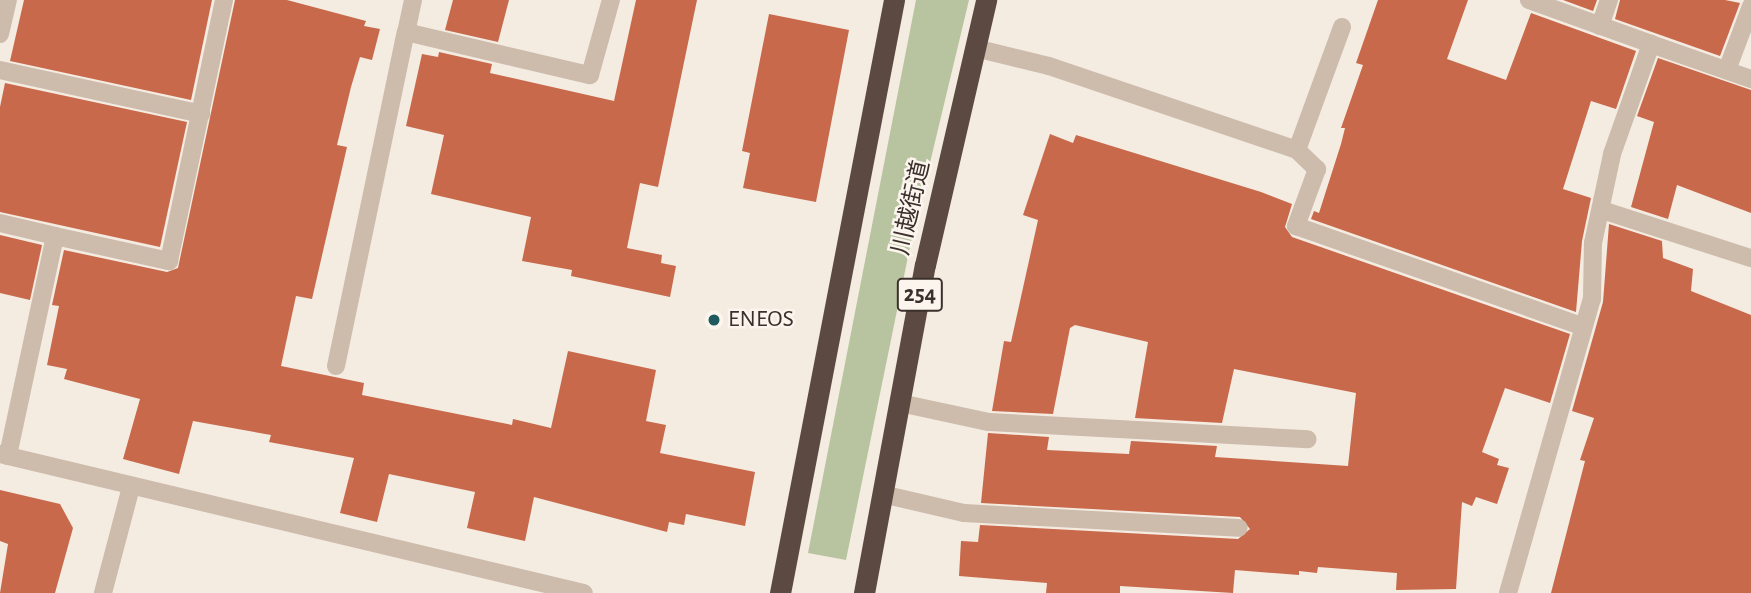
<!DOCTYPE html>
<meta charset="utf-8">
<style>
body{margin:0}
#map{position:relative;width:1751px;height:593px;overflow:hidden;background:#f4ebe1;font-family:"Alegreya Sans","Noto Sans JP",sans-serif}
div>[style]{position:absolute}
[style*='--x']{left:calc(var(--x)*1px);top:calc(var(--y)*1px);width:calc(var(--w)*1px);rotate:calc(var(--a)*1deg)}
.green>*{inset:0;background:#b8c4a0}
.building>*{inset:0;background:#c8694b}
.lane>*{height:18px;margin:-9px;padding:0 9px;transform-origin:9px;border-radius:9px;background:#cdbbac}
.street>*{height:18px;margin:-9px;padding:0 9px;transform-origin:9px;border-radius:9px;background:#cdbbac}
.highway>*{height:21px;margin:-10.5px;padding:0 10.5px;transform-origin:10.5px;border-radius:10.5px;background:#5c4a42}
.dots>*{width:19px;height:19px;translate:-50% -50%;box-sizing:border-box;border:4px solid #fbf5ee;border-radius:50%}
span{translate:-50% -50%;white-space:nowrap;text-align:center;line-height:1.15;-webkit-text-stroke:5px #fbf5ee;paint-order:stroke}
.shield-label span{padding:2px 5px;background:#fbf5ee;border:2px solid;border-radius:5px;-webkit-text-stroke-width:0}
.shield-label{font-size:23px;color:#3b302b;font-weight:700}
.street-label{font-size:24px;color:#3b302b}
.poi-label{font-size:24px;color:#3b302b}
.left{translate:0 -50%;text-align:left}
</style>
<div id="map">
<div class="green">
<i style="clip-path:polygon(916px 0,969px 0,911px 242px,846px 560px,808px 553px)"></i>
</div>
<div class="building">
<i style="clip-path:polygon(24px 0,212px 0,191px 100px,10px 61px)"></i>
<i style="clip-path:polygon(235px 0,287px 0,366px 21px,364px 26px,380px 29px,372px 60px,360px 57px,351px 87px,337px 145px,347px 147px,312px 299px,296px 296px,281px 366px,364px 383px,362px 395px,512px 425px,513px 419px,551px 428px,568px 351px,656px 370px,646px 421px,666px 425px,660px 453px,755px 472px,745px 526px,686px 514px,684px 525px,669px 522px,667px 532px,534px 497px,525px 541px,467px 528px,475px 492px,389px 474px,377px 522px,340px 513px,354px 458px,269px 442px,271px 435px,193px 421px,179px 474px,123px 459px,140px 399px,64px 379px,67px 369px,47px 365px,59px 306px,52px 305px,64px 250px,167px 272px,178px 268px)"></i>
<i style="clip-path:polygon(453px 0,509px 0,498px 42px,445px 30px)"></i>
<i style="clip-path:polygon(636px 0,697px 0,658px 187px,640px 183px,627px 248px,662px 255px,661px 263px,676px 266px,670px 297px,571px 276px,572px 270px,522px 261px,531px 217px,431px 194px,444px 135px,406px 126px,422px 54px,438px 57px,439px 52px,492px 64px,490px 73px,614px 101px)"></i>
<i style="clip-path:polygon(1378px 0,1468px 0,1447px 59px,1506px 80px,1531px 13px,1636px 51px,1616px 109px,1591px 101px,1563px 189px,1591px 198px,1582px 241px,1576px 312px,1311px 219px,1314px 211px,1319px 213px,1341px 144px,1345px 128px,1341px 128px,1363px 65px,1356px 63px)"></i>
<i style="clip-path:polygon(1563px 0,1597px 0,1593px 11px)"></i>
<i style="clip-path:polygon(1620px 0,1725px 0,1740px 3px,1720px 56px,1615px 19px)"></i>
<i style="clip-path:polygon(769px 14px,849px 30px,816px 202px,743px 188px,750px 153px,742px 151px)"></i>
<i style="clip-path:polygon(1658px 58px,1751px 90px,1751px 213px,1677px 185px,1668px 219px,1631px 207px,1654px 122px,1637px 116px)"></i>
<i style="clip-path:polygon(5px 83px,187px 122px,160px 247px,0 212px,0 107px)"></i>
<i style="clip-path:polygon(1050px 134px,1073px 143px,1076px 135px,1261px 192px,1292px 204px,1285px 227px,1292px 237px,1570px 334px,1550px 403px,1505px 388px,1482px 452px,1499px 459px,1497px 465px,1509px 468px,1497px 504px,1476px 497px,1472px 506px,1462px 502px,1456px 589px,1396px 590px,1397px 573px,1318px 567px,1317px 573px,1299px 571px,1299px 575px,1235px 570px,1233px 593px,1120px 586px,1120px 593px,1046px 593px,1047px 583px,959px 576px,961px 541px,978px 542px,980px 525px,1238px 539px,1250px 529px,1240px 517px,981px 503px,988px 433px,1049px 437px,1047px 450px,1129px 454px,1131px 441px,1217px 446px,1215px 457px,1348px 466px,1356px 393px,1234px 369px,1222px 423px,1135px 418px,1148px 342px,1075px 325px,1070px 328px,1053px 414px,992px 411px,1004px 341px,1011px 342px,1038px 220px,1023px 215px)"></i>
<i style="clip-path:polygon(1609px 224px,1662px 241px,1663px 258px,1693px 269px,1691px 291px,1751px 315px,1751px 593px,1551px 593px,1585px 461px,1580px 460px,1594px 418px,1572px 411px,1603px 302px)"></i>
<i style="clip-path:polygon(0 235px,42px 245px,30px 300px,0 293px)"></i>
<i style="clip-path:polygon(0 490px,60px 504px,73px 528px,55px 593px,0 593px,8px 544px,0 541px)"></i>
</div>
<div class="lane">
<i style="--x:413;--y:0;--w:33;--a:102"></i>
<i style="--x:406;--y:32;--w:189;--a:13.2"></i>
<i style="--x:590;--y:75;--w:78;--a:-74.4"></i>
<i style="--x:1600;--y:26;--w:28;--a:-71"></i>
<i style="--x:0;--y:34;--w:35;--a:-77"></i>
<i style="--x:975;--y:48;--w:76;--a:13.7"></i>
<i style="--x:1049;--y:66;--w:262;--a:18.7"></i>
<i style="--x:1297;--y:150;--w:28;--a:44"></i>
<i style="--x:1317;--y:169;--w:61;--a:110.2"></i>
<i style="--x:1296;--y:226;--w:303;--a:19.3"></i>
<i style="--x:0;--y:70;--w:206;--a:12.3"></i>
<i style="--x:1727;--y:70;--w:68;--a:-69.4"></i>
<i style="--x:1297;--y:150;--w:131;--a:-69.9"></i>
<i style="--x:1602;--y:210;--w:157;--a:17.9"></i>
<i style="--x:0;--y:223;--w:57;--a:13.3"></i>
<i style="--x:55;--y:236;--w:225;--a:102.1"></i>
<i style="--x:55;--y:236;--w:117;--a:12.4"></i>
<i style="--x:169;--y:261;--w:267;--a:-78.1"></i>
<i style="--x:336;--y:366;--w:341;--a:-78.2"></i>
<i style="--x:900;--y:403;--w:91;--a:12.1"></i>
<i style="--x:989;--y:422;--w:319;--a:3.1"></i>
<i style="--x:882;--y:494;--w:84;--a:13"></i>
<i style="--x:964;--y:513;--w:275;--a:3.1"></i>
</div>
<div class="street">
<i style="--x:1529;--y:0;--w:130;--a:19.8"></i>
<i style="--x:0;--y:454;--w:600;--a:13.39"></i>
<i style="--x:103;--y:593;--w:110;--a:-75.2"></i>
<i style="--x:1508;--y:593;--w:306;--a:-74.1"></i>
<i style="--x:1592;--y:299;--w:56;--a:-89"></i>
<i style="--x:1593;--y:243;--w:91;--a:-77.9"></i>
<i style="--x:1612;--y:154;--w:117;--a:-70.5"></i>
<i style="--x:1651;--y:44;--w:106;--a:19.3"></i>
</div>
<div class="highway">
<i style="--x:780;--y:593;--w:604;--a:-79.12"></i>
<i style="--x:864;--y:593;--w:334;--a:-79.5"></i>
<i style="--x:925;--y:265;--w:272;--a:-77"></i>
</div>
<div class="dots">
<i style="left:714px;top:320px;background:#1f5a5e"></i>
</div>
<div class="shield-label">
<span style="left:920px;top:295px">254</span>
</div>
<div class="street-label">
<span style="left:912px;top:208px;rotate:-77deg">川越街道</span>
</div>
<div class="poi-label">
<span class="left" style="left:728px;top:320px">ENEOS</span>
</div>
</div>
